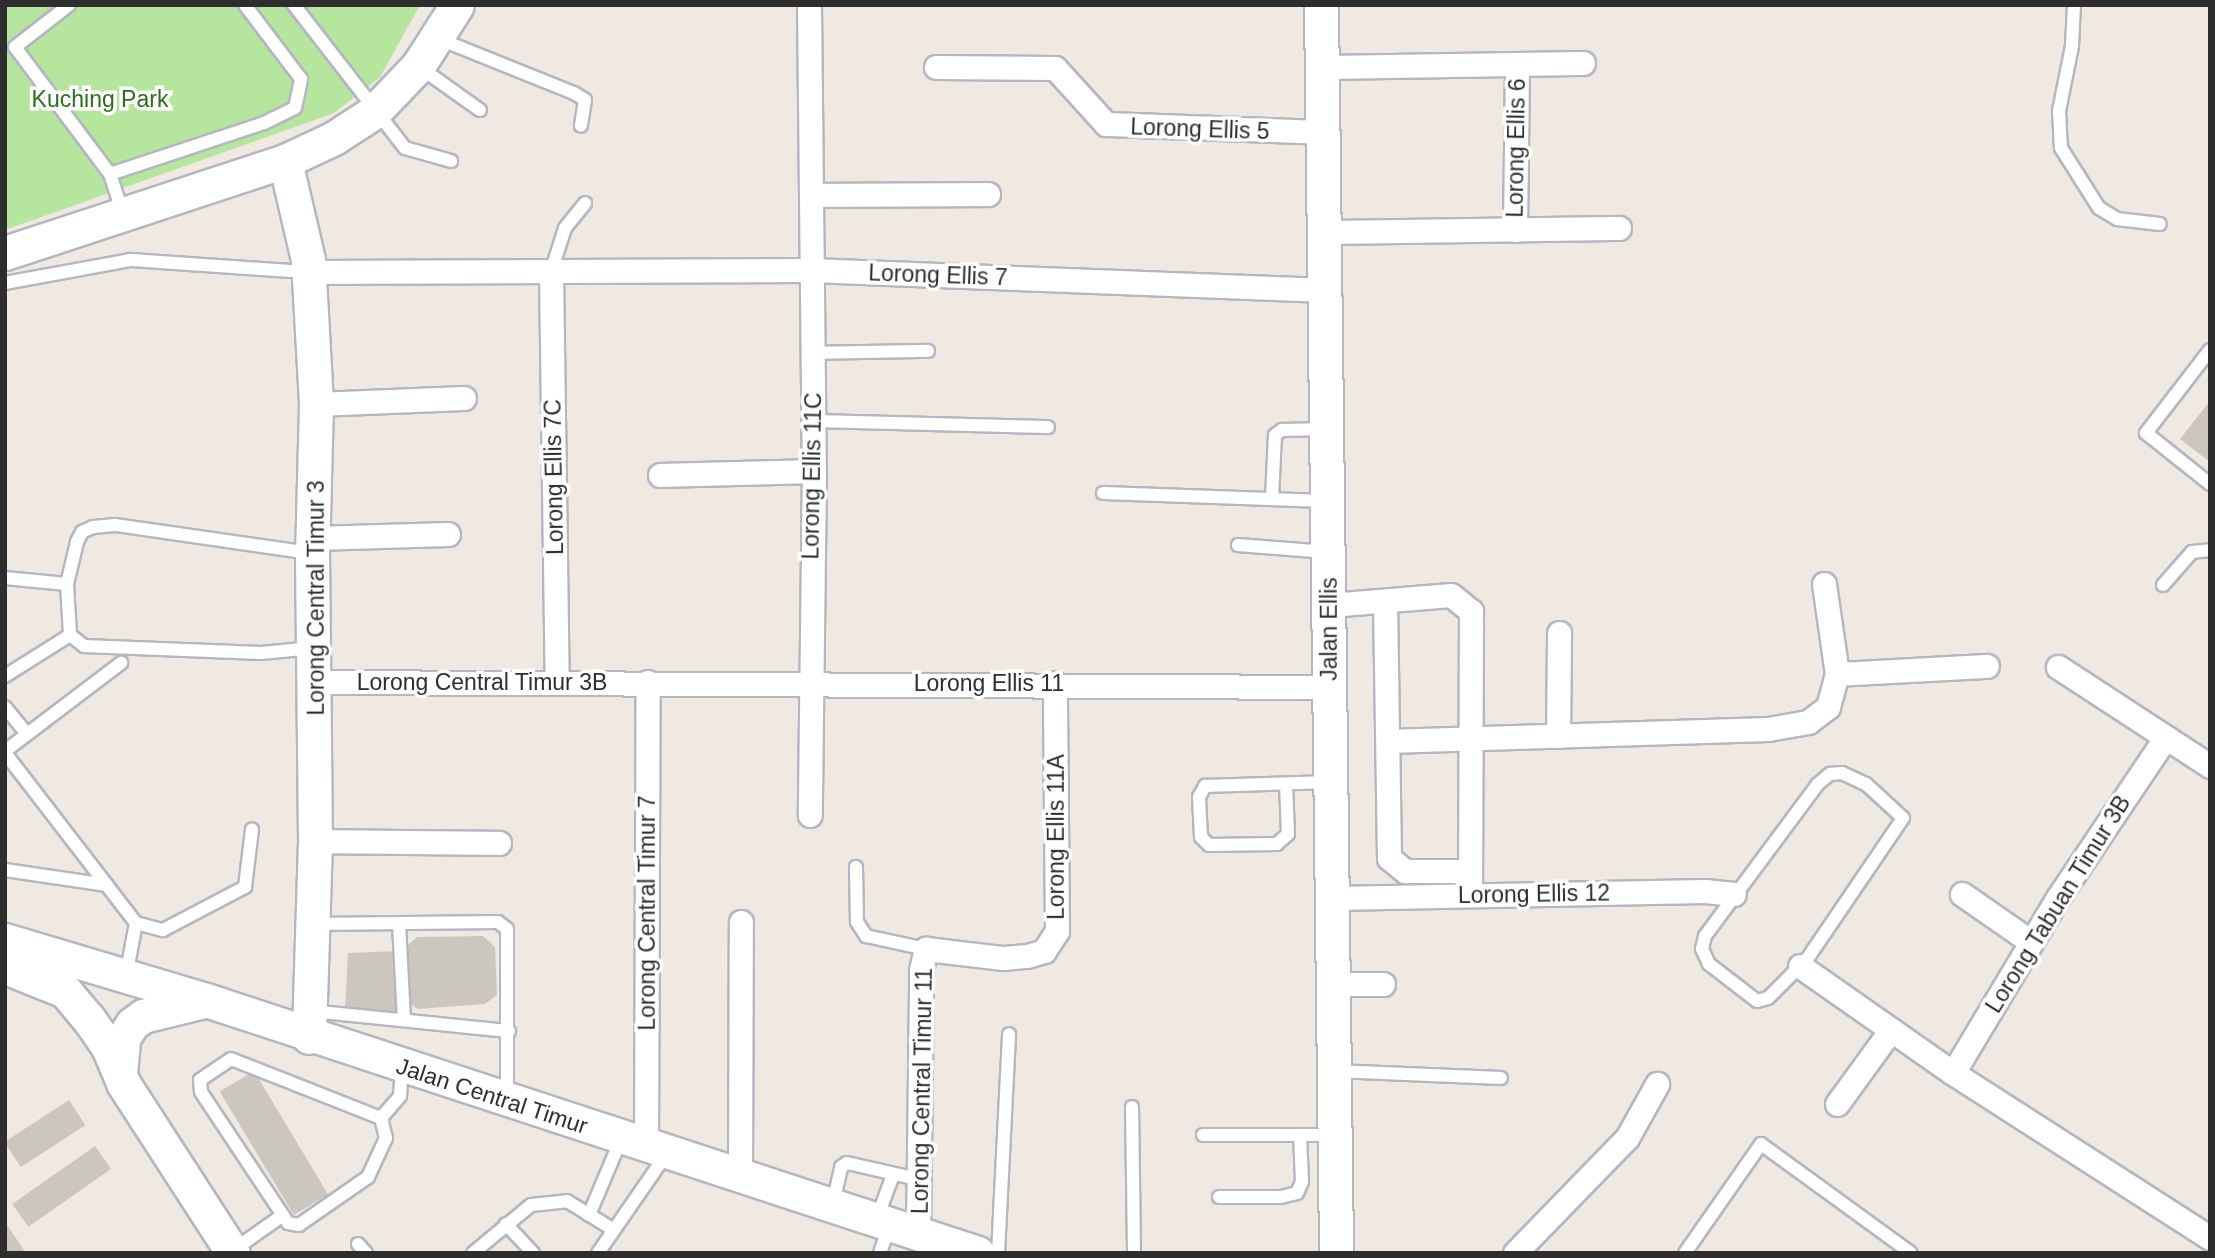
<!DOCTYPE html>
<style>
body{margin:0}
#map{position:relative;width:2215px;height:1258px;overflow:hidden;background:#efe9e1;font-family:Helvetica,sans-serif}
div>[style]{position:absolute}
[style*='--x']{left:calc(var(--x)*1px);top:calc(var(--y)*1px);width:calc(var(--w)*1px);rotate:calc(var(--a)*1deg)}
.green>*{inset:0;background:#b6e59e}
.building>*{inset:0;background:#cbc7bf;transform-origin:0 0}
.roads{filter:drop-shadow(2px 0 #b4b7c1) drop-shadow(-2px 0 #b4b7c1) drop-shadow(0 2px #b4b7c1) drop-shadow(0 -2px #b4b7c1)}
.lane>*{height:12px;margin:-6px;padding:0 6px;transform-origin:6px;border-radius:6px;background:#fff}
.street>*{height:23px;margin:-11.5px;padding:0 11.5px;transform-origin:11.5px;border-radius:11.5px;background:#fff}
.secondary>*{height:33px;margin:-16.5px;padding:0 16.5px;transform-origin:16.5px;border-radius:16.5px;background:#fff}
span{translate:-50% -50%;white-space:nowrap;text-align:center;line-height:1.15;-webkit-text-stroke:7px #fff;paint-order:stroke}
.park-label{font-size:23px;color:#2c6e1b}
.street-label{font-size:23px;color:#2e2e2e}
.frame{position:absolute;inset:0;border:7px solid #2e2e2e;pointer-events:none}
</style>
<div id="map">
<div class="green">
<i style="clip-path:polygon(5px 5px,420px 5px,380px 77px,334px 113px,5px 230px)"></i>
</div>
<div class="building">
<i style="clip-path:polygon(2210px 401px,2210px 462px,2180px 439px)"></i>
<i style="clip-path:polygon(483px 936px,495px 947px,497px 995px,485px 1004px,418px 1009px,405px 1000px,406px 947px,417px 937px)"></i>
<i style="clip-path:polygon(400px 951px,401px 1008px,391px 1016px,345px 1010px,348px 953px)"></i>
<i style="left:254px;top:1071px;width:144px;height:40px;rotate:59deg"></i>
<i style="left:69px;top:1100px;width:30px;height:77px;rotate:57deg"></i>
<i style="left:95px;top:1146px;width:28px;height:101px;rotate:55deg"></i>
<i style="clip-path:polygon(5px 1222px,26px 1253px,5px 1253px)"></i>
</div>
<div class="roads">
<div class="lane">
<i style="--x:69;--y:5;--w:68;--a:142.1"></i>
<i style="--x:15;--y:47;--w:159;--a:53.2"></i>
<i style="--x:110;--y:174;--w:42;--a:72"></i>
<i style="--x:294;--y:5;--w:181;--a:52.2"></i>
<i style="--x:405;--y:148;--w:48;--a:15.8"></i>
<i style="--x:2074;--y:5;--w:41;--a:92.8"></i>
<i style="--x:2072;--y:46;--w:66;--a:101.3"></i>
<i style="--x:2059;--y:111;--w:37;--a:87"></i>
<i style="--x:2061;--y:148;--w:71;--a:57.7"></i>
<i style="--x:2099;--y:208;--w:21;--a:31"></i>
<i style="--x:2117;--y:219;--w:43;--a:6.6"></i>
<i style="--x:437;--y:38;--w:148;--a:21.9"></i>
<i style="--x:574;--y:93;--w:13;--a:32"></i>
<i style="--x:585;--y:100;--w:26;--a:99"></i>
<i style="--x:418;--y:66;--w:76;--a:35.4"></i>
<i style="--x:110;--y:174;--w:162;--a:-18.3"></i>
<i style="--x:264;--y:123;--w:34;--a:-26"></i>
<i style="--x:295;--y:108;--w:30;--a:-78"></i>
<i style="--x:301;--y:79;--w:93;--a:-127.1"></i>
<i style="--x:551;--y:272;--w:46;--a:-72.3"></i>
<i style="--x:565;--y:228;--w:32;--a:-51"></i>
<i style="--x:5;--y:283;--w:127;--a:-10.4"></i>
<i style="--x:130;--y:260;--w:177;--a:3.9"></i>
<i style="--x:2210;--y:350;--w:105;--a:127.6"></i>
<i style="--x:2146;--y:433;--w:82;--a:38.6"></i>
<i style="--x:812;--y:353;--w:116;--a:-1"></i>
<i style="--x:813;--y:421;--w:235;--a:1.5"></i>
<i style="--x:1103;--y:493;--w:222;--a:2.1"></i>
<i style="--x:1272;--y:498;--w:63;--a:-87.3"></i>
<i style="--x:1275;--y:435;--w:9;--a:-36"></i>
<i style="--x:1282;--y:430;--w:43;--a:-1.3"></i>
<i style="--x:1238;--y:545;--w:89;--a:4.5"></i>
<i style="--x:310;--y:553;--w:197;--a:-171.8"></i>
<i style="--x:115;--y:525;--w:22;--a:175"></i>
<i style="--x:93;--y:527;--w:12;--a:156"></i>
<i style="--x:82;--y:532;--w:11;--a:117"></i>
<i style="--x:77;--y:542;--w:43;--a:103.4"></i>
<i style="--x:67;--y:584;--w:51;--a:86.6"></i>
<i style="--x:70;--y:635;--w:18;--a:38"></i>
<i style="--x:84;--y:646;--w:177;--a:2.3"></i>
<i style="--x:261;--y:653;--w:52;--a:-5.5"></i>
<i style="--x:5;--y:578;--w:62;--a:5.5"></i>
<i style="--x:2163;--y:585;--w:44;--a:-48.7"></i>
<i style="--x:2192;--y:552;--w:18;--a:-6"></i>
<i style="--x:5;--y:676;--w:77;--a:-32.2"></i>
<i style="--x:5;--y:707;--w:33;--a:51"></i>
<i style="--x:5;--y:751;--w:146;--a:-37.2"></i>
<i style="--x:5;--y:753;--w:215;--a:52.4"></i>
<i style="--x:136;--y:923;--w:28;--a:15"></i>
<i style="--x:163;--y:930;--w:93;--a:-27.7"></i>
<i style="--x:245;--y:887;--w:58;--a:-83.1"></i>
<i style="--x:1842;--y:773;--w:26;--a:25"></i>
<i style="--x:1866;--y:784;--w:50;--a:42.6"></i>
<i style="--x:1903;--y:818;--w:171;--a:124.2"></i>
<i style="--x:1807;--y:959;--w:55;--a:135"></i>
<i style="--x:1768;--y:998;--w:11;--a:165"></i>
<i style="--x:1757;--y:1001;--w:61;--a:-142.4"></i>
<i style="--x:1709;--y:964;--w:17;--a:-115"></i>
<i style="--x:1702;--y:949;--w:13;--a:-77"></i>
<i style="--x:1705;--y:936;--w:189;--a:-53.4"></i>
<i style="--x:1818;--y:784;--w:16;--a:-40"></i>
<i style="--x:1830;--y:774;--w:12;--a:-5"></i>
<i style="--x:1286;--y:784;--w:50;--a:87.7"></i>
<i style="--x:1288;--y:834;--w:15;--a:138"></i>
<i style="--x:1277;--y:844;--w:68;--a:179.2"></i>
<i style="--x:1209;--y:845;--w:11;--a:-135"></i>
<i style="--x:1201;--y:837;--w:40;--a:-92.9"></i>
<i style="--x:1199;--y:797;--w:13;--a:-61"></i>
<i style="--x:1205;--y:786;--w:125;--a:-1.8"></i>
<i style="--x:856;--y:867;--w:55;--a:89"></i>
<i style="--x:857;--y:922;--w:17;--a:57"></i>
<i style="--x:866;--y:936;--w:61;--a:12.2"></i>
<i style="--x:5;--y:870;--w:103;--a:8.4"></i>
<i style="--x:314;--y:924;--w:184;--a:-0.6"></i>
<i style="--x:498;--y:922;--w:11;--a:38"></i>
<i style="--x:507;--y:929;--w:169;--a:90"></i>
<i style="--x:399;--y:924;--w:96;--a:87"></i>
<i style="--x:126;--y:976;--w:54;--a:-79.3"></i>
<i style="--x:311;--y:1011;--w:199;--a:5.8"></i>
<i style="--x:231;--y:1059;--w:161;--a:21.5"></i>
<i style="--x:381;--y:1118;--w:21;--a:76"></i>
<i style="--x:386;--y:1138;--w:43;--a:114.8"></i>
<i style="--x:368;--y:1177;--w:84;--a:145.2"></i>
<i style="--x:299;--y:1225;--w:11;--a:-170"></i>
<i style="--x:288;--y:1223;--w:157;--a:-123.6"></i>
<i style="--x:201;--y:1092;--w:12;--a:-95"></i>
<i style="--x:200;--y:1080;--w:37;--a:-34"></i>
<i style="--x:1335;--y:1071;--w:166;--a:2.4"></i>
<i style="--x:1132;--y:1107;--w:146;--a:89.2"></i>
<i style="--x:381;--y:1118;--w:29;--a:-49"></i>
<i style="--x:400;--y:1096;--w:29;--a:-86"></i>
<i style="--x:1203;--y:1135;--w:131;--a:0"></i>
<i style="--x:1219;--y:1197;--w:62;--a:0"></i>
<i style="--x:1281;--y:1197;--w:16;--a:-14"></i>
<i style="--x:1297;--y:1193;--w:12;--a:-66"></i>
<i style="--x:1302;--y:1182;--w:47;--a:-92.4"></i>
<i style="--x:833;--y:1203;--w:37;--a:-77"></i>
<i style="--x:841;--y:1167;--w:7;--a:-34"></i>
<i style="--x:847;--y:1163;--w:76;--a:12.9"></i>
<i style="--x:589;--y:1215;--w:85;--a:-67.1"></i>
<i style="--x:877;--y:1218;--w:46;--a:-69.6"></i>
<i style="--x:506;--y:1224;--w:40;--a:47"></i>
<i style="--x:358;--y:1244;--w:12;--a:48"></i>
<i style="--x:232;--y:1251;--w:62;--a:-35.2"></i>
<i style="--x:473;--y:1253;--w:75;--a:-39.6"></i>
<i style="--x:531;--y:1205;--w:36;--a:-6"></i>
<i style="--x:567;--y:1201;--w:55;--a:31.7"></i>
<i style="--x:598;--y:1253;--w:123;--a:-55.3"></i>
<i style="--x:880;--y:1253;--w:28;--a:-71"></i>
<i style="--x:998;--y:1253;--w:219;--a:-87.1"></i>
<i style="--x:1685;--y:1253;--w:133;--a:-55.1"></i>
<i style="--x:1761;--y:1144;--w:185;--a:36"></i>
</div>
<div class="street">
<i style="--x:809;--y:5;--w:466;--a:89.4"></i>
<i style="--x:814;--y:471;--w:344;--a:90.7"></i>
<i style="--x:936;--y:67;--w:119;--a:0.5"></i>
<i style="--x:1055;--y:68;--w:76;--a:47.7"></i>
<i style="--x:1106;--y:124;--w:217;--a:2.1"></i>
<i style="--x:1322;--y:67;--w:261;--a:-0.9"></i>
<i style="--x:811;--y:195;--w:177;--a:-0.3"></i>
<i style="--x:1515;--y:230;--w:165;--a:-89.3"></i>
<i style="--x:1324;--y:232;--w:295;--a:-0.8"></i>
<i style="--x:309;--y:272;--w:501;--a:-0.23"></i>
<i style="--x:810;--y:270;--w:515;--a:2.22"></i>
<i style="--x:551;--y:272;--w:409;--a:89.2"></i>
<i style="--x:316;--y:404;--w:148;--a:-2.3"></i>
<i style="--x:660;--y:475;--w:154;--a:-1.5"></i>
<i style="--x:314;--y:538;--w:134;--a:-1.7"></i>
<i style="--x:1385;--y:602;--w:256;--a:89.1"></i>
<i style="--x:1389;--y:858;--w:21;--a:39"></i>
<i style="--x:1405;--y:871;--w:65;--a:0"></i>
<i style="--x:1330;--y:605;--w:121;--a:-4.7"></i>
<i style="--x:1451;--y:595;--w:26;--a:39"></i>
<i style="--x:1471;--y:611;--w:284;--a:90.2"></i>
<i style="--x:2058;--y:667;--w:181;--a:33.1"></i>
<i style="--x:1837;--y:674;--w:150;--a:-3.1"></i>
<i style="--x:316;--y:682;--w:1013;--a:0.28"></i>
<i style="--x:1558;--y:736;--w:103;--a:-89.4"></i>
<i style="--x:1388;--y:741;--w:380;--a:-1.8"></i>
<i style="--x:1768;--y:729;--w:41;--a:-9.9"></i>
<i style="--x:1808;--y:722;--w:25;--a:-37"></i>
<i style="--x:1828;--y:707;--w:34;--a:-75"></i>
<i style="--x:1837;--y:674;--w:91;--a:-98.2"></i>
<i style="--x:315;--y:841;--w:184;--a:0.6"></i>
<i style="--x:1962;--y:894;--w:84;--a:34.8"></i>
<i style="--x:1334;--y:898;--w:371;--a:-1.1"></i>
<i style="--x:1705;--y:891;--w:29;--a:6"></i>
<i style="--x:1800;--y:966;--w:187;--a:35"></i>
<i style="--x:1953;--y:1073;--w:305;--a:32.7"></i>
<i style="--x:1334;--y:984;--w:49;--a:0"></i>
<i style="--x:1953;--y:1073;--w:203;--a:-59.1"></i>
<i style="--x:2057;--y:899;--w:195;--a:-56.1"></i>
<i style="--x:1837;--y:1104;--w:90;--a:-54"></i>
<i style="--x:646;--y:1145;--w:463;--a:-89.8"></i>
<i style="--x:740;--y:1173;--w:251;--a:-89.8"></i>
<i style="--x:918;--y:1234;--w:264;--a:-89.3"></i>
<i style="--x:921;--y:970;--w:22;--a:-77"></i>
<i style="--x:926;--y:949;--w:78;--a:6.7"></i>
<i style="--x:1003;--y:958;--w:24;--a:-5"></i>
<i style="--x:1027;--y:956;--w:18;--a:-16"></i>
<i style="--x:1044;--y:951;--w:24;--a:-57"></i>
<i style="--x:1057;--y:931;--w:248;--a:-90.5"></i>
<i style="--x:1515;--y:1253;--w:161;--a:-45.8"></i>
<i style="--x:1627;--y:1138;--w:62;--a:-60.9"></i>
</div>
<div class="secondary">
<i style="--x:1321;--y:5;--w:1248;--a:89.31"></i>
<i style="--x:285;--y:161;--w:102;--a:76.9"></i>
<i style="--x:308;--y:260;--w:144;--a:86.8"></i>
<i style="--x:316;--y:404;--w:149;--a:91.5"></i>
<i style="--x:312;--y:553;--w:288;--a:89.4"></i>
<i style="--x:315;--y:841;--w:196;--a:91.8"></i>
<i style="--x:5;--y:253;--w:295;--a:-18.2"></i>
<i style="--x:285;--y:161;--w:54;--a:-25.1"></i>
<i style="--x:334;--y:138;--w:48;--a:-33"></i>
<i style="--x:374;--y:112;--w:64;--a:-46.3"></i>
<i style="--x:418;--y:66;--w:72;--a:-57.4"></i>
<i style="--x:5;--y:940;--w:210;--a:16.6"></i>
<i style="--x:206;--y:1000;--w:812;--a:18.15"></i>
<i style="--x:5;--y:967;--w:65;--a:21.8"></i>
<i style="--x:65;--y:991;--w:35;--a:50"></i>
<i style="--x:88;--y:1018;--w:35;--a:55"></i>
<i style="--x:108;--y:1047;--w:39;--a:67"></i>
<i style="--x:123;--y:1083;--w:202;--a:57.1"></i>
<i style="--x:120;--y:1075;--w:37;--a:-85"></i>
<i style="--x:123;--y:1038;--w:17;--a:-57"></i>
<i style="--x:132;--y:1024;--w:14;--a:-36"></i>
<i style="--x:143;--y:1016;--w:63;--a:-13.8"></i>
</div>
</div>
<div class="park-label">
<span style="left:100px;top:99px">Kuching Park</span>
</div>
<div class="street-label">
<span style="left:1200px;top:129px;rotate:2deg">Lorong Ellis 5</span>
<span style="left:1516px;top:148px;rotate:-89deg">Lorong Ellis 6</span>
<span style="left:938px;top:275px;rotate:2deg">Lorong Ellis 7</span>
<span style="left:812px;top:476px;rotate:-89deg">Lorong Ellis 11C</span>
<span style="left:554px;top:477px;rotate:-91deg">Lorong Ellis 7C</span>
<span style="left:316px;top:598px;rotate:-90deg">Lorong Central Timur 3</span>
<span style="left:1329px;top:629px;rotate:-90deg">Jalan Ellis</span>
<span style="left:482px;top:682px">Lorong Central Timur 3B</span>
<span style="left:989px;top:683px">Lorong Ellis 11</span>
<span style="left:1056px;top:837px;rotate:-90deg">Lorong Ellis 11A</span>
<span style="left:1534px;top:894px;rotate:-1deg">Lorong Ellis 12</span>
<span style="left:2058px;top:904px;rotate:-58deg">Lorong Tabuan Timur 3B</span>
<span style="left:647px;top:913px;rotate:-90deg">Lorong Central Timur 7</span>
<span style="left:922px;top:1091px;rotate:-89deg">Lorong Central Timur 11</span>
<span style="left:492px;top:1096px;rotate:18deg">Jalan Central Timur</span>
</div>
<div class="frame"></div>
</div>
